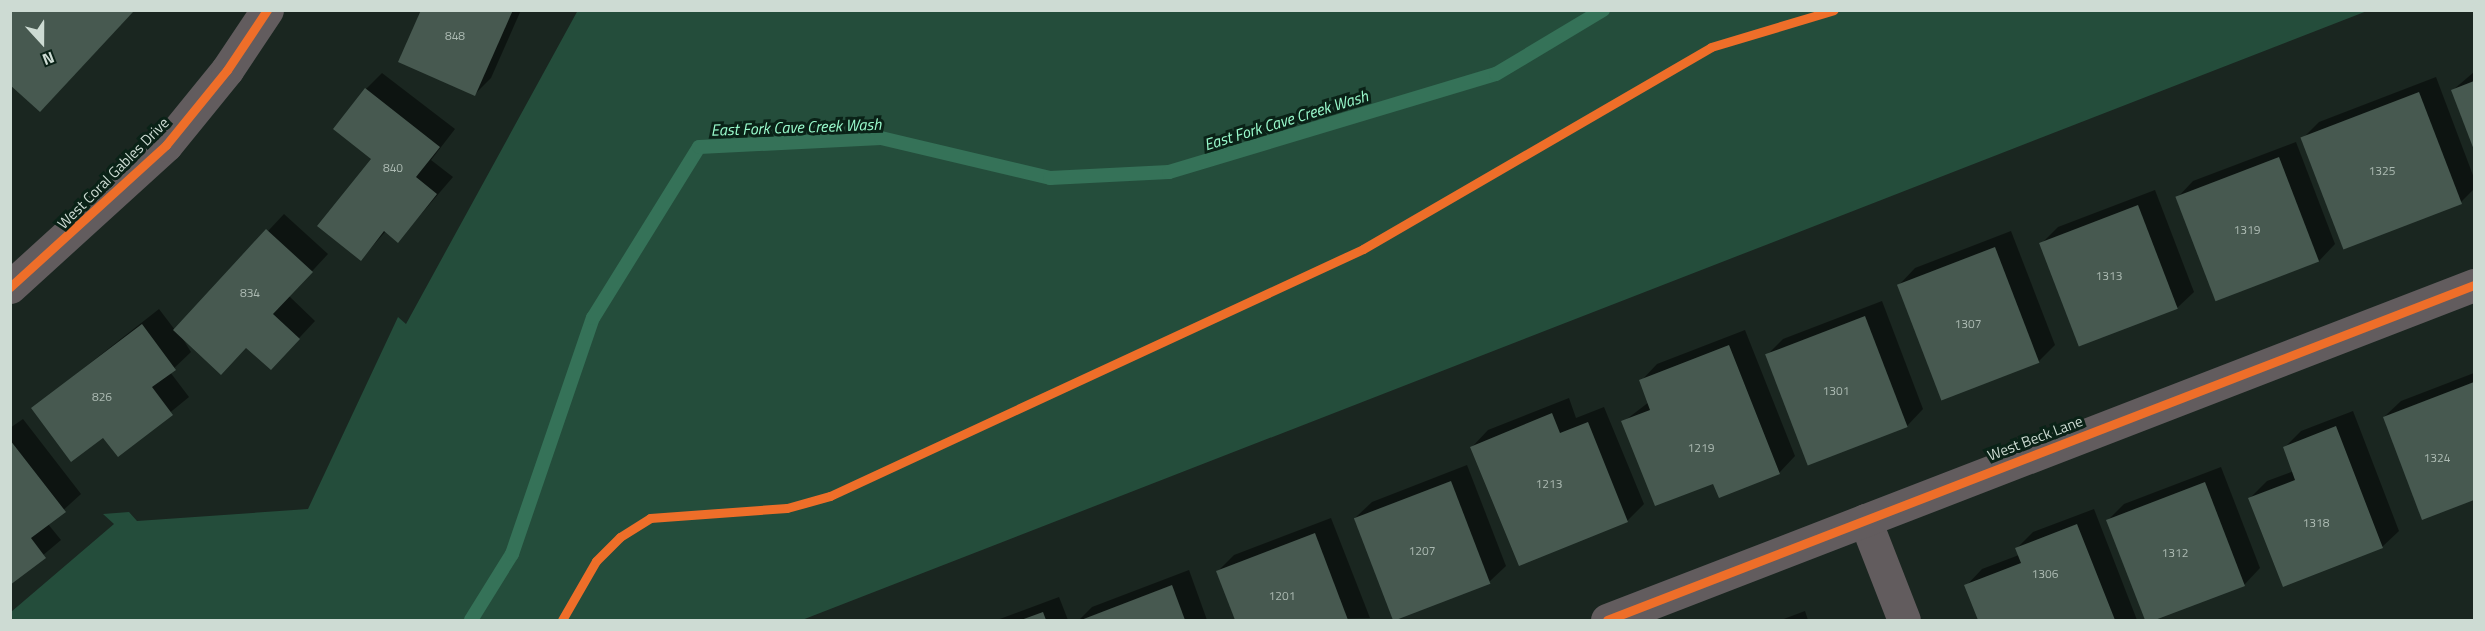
<!DOCTYPE html>
<style>
body{margin:0}
#map{position:relative;width:2485px;height:631px;overflow:hidden;background:#1a2620;font-family:"Titillium Web",sans-serif}
div>[style]{position:absolute}
[style*='--x']{left:calc(var(--x)*1px);top:calc(var(--y)*1px);width:calc(var(--w)*1px);rotate:calc(var(--a)*1deg)}
.green>*{inset:0;background:#244d3b}
.shadow>*{inset:0;background:#0007}
.stream>*{height:14px;margin:-7px;padding:0 7px;transform-origin:7px;border-radius:7px;background:#357258}
.building>*{inset:0;background:#475950;transform-origin:0 0}
.minor>*{height:33px;margin:-16.5px;padding:0 16.5px;transform-origin:16.5px;border-radius:16.5px;background:#625c5e}
.tertiary>*{height:33px;margin:-16.5px;padding:0 16.5px;transform-origin:16.5px;border-radius:16.5px;background:#625c5e}
.cycleway>*{height:9px;margin:-4.5px;padding:0 4.5px;transform-origin:4.5px;border-radius:4.5px;background:#ee6e29}
span{translate:-50% -50%;white-space:nowrap;text-align:center;line-height:1.15;-webkit-text-stroke:6px #0a2217;paint-order:stroke}
.number-label{font-size:12px;color:#acbab2}
.number-label span{-webkit-text-stroke-width:0}
.street-label{font-size:15px;color:#cddbd3}
.water-label{font-size:16px;color:#9afbcd;font-style:italic}
.frame{position:absolute;inset:0;border:12px solid #cddbd3;pointer-events:none}
.north{position:absolute;left:12px;top:12px;width:60px;height:60px;-webkit-text-stroke:4px #0a2217;paint-order:stroke;rotate:159deg;font-size:16px;font-weight:700;line-height:24px;text-align:center;color:#cddbd3}
.north::after{content:'';display:block;margin:auto;width:21px;height:27px;background:#cddbd3;clip-path:polygon(50% 0,100% 100%,50% 72%,0 100%)}
</style>
<div id="map">
<div class="green">
<i style="clip-path:polygon(578px 10px,2367px 10px,2367px 11px,802px 620px,11px 620px,11px 612px,114px 524px,103px 514px,129px 512px,137px 521px,308px 509px,398px 317px,406px 324px)"></i>
</div>
<div class="shadow">
<i style="clip-path:polygon(423px 10px,521px 10px,491px 78px,474px 95px)"></i>
<i style="clip-path:polygon(2474px 72px,2474px 147px,2453px 90px)"></i>
<i style="clip-path:polygon(382px 73px,455px 129px,431px 160px,453px 177px,398px 241px,386px 231px,361px 259px,373px 159px,366px 89px)"></i>
<i style="clip-path:polygon(2436px 77px,2474px 178px,2474px 189px,2461px 202px,2303px 138px,2319px 122px)"></i>
<i style="clip-path:polygon(2296px 142px,2335px 244px,2319px 261px,2216px 300px,2177px 198px,2193px 181px)"></i>
<i style="clip-path:polygon(2155px 190px,2194px 292px,2177px 308px,2041px 244px,2058px 227px)"></i>
<i style="clip-path:polygon(284px 214px,328px 254px,289px 296px,315px 321px,287px 351px,181px 336px,191px 352px,170px 372px,189px 397px,118px 455px,104px 436px,33px 408px,159px 309px,175px 330px)"></i>
<i style="clip-path:polygon(2011px 231px,2055px 345px,2038px 362px,1899px 285px,1915px 268px)"></i>
<i style="clip-path:polygon(1882px 301px,1923px 409px,1907px 426px,1767px 355px,1783px 339px)"></i>
<i style="clip-path:polygon(1745px 330px,1795px 456px,1779px 473px,1714px 482px,1623px 422px,1649px 402px,1641px 381px,1657px 364px)"></i>
<i style="clip-path:polygon(2474px 373px,2474px 498px,2423px 518px,2384px 417px,2401px 401px)"></i>
<i style="clip-path:polygon(1569px 398px,1576px 418px,1604px 407px,1644px 504px,1627px 521px,1472px 447px,1488px 430px)"></i>
<i style="clip-path:polygon(2353px 411px,2399px 531px,2382px 547px,2250px 498px,2267px 481px,2294px 471px,2285px 447px,2301px 431px)"></i>
<i style="clip-path:polygon(23px 419px,81px 494px,48px 524px,61px 540px,10px 583px,10px 428px)"></i>
<i style="clip-path:polygon(1467px 465px,1506px 566px,1489px 582px,1394px 619px,1355px 518px,1372px 502px)"></i>
<i style="clip-path:polygon(2221px 467px,2260px 568px,2244px 585px,2146px 620px,2108px 520px,2124px 504px)"></i>
<i style="clip-path:polygon(2094px 509px,2137px 620px,1979px 620px,1966px 586px,1982px 569px,2019px 555px,2017px 548px,2033px 532px)"></i>
<i style="clip-path:polygon(1331px 518px,1370px 618px,1236px 620px,1218px 571px,1234px 555px)"></i>
<i style="clip-path:polygon(1189px 570px,1207px 620px,1079px 620px,1092px 607px)"></i>
<i style="clip-path:polygon(1059px 597px,1068px 620px,997px 620px)"></i>
<i style="clip-path:polygon(1805px 611px,1808px 620px,1781px 620px)"></i>
</div>
<div class="stream">
<i style="--x:471;--y:620;--w:78;--a:-58.2"></i>
<i style="--x:512;--y:554;--w:250;--a:-71.1"></i>
<i style="--x:593;--y:318;--w:201;--a:-58.2"></i>
<i style="--x:699;--y:147;--w:182;--a:-2.8"></i>
<i style="--x:881;--y:138;--w:174;--a:13.3"></i>
<i style="--x:1050;--y:178;--w:119;--a:-2.9"></i>
<i style="--x:1169;--y:172;--w:341;--a:-16.7"></i>
<i style="--x:1496;--y:74;--w:125;--a:-30.9"></i>
</div>
<div class="building">
<i style="clip-path:polygon(10px 10px,132px 10px,133px 12px,40px 112px,10px 85px)"></i>
<i style="clip-path:polygon(421px 10px,513px 10px,475px 96px,398px 62px)"></i>
<i style="clip-path:polygon(2474px 81px,2474px 150px,2451px 90px)"></i>
<i style="clip-path:polygon(365px 88px,440px 147px,416px 177px,437px 194px,398px 243px,384px 231px,361px 261px,317px 226px,371px 159px,333px 129px)"></i>
<i style="left:2419px;top:92px;width:120px;height:127px;rotate:69deg"></i>
<i style="left:2279px;top:157px;width:112px;height:111px;rotate:69deg"></i>
<i style="left:2138px;top:205px;width:111px;height:106px;rotate:69deg"></i>
<i style="clip-path:polygon(266px 229px,313px 272px,273px 314px,300px 339px,271px 370px,246px 348px,221px 375px,173px 330px)"></i>
<i style="left:1995px;top:247px;width:124px;height:105px;rotate:69deg"></i>
<i style="left:1865px;top:316px;width:119px;height:107px;rotate:69deg"></i>
<i style="clip-path:polygon(142px 324px,176px 370px,152px 387px,173px 415px,118px 457px,103px 438px,71px 462px,31px 408px)"></i>
<i style="clip-path:polygon(1729px 345px,1780px 474px,1719px 498px,1713px 484px,1655px 506px,1621px 421px,1650px 410px,1639px 380px)"></i>
<i style="clip-path:polygon(2474px 382px,2474px 500px,2422px 520px,2383px 417px)"></i>
<i style="clip-path:polygon(1552px 413px,1560px 433px,1588px 422px,1628px 522px,1519px 566px,1470px 447px)"></i>
<i style="clip-path:polygon(2336px 426px,2383px 548px,2283px 587px,2248px 498px,2295px 480px,2283px 447px)"></i>
<i style="clip-path:polygon(10px 440px,66px 512px,31px 538px,46px 558px,10px 585px)"></i>
<i style="left:1451px;top:481px;width:110px;height:104px;rotate:69deg"></i>
<i style="clip-path:polygon(2205px 482px,2245px 586px,2155px 620px,2145px 620px,2106px 520px)"></i>
<i style="clip-path:polygon(2077px 524px,2115px 620px,1978px 620px,1964px 585px,2021px 563px,2015px 548px)"></i>
<i style="clip-path:polygon(1315px 533px,1348px 620px,1235px 620px,1216px 571px)"></i>
<i style="clip-path:polygon(1172px 585px,1185px 620px,1081px 620px)"></i>
<i style="clip-path:polygon(1043px 612px,1046px 620px,1021px 620px)"></i>
</div>
<div class="minor">
<i style="--x:1865;--y:520;--w:107;--a:68.7"></i>
<i style="--x:1607;--y:620;--w:929;--a:-21.13"></i>
</div>
<div class="tertiary">
<i style="--x:10;--y:287;--w:211;--a:-42.3"></i>
<i style="--x:166;--y:145;--w:97;--a:-50.9"></i>
<i style="--x:227;--y:70;--w:72;--a:-56.3"></i>
</div>
<div class="cycleway">
<i style="--x:10;--y:287;--w:211;--a:-42.3"></i>
<i style="--x:166;--y:145;--w:97;--a:-50.9"></i>
<i style="--x:227;--y:70;--w:72;--a:-56.3"></i>
<i style="--x:562;--y:620;--w:68;--a:-60"></i>
<i style="--x:596;--y:561;--w:34;--a:-45"></i>
<i style="--x:620;--y:537;--w:36;--a:-32"></i>
<i style="--x:650;--y:518;--w:137;--a:-4.2"></i>
<i style="--x:787;--y:508;--w:45;--a:-15.6"></i>
<i style="--x:830;--y:496;--w:587;--a:-24.86"></i>
<i style="--x:1363;--y:249;--w:402;--a:-30.1"></i>
<i style="--x:1711;--y:47;--w:128;--a:-16.7"></i>
<i style="--x:1607;--y:620;--w:929;--a:-21.13"></i>
</div>
<div class="number-label">
<span style="left:455px;top:36px">848</span>
<span style="left:393px;top:168px">840</span>
<span style="left:2382px;top:171px">1325</span>
<span style="left:2247px;top:230px">1319</span>
<span style="left:2109px;top:276px">1313</span>
<span style="left:250px;top:293px">834</span>
<span style="left:1968px;top:324px">1307</span>
<span style="left:1836px;top:391px">1301</span>
<span style="left:102px;top:397px">826</span>
<span style="left:1701px;top:448px">1219</span>
<span style="left:2437px;top:458px">1324</span>
<span style="left:1549px;top:484px">1213</span>
<span style="left:2316px;top:523px">1318</span>
<span style="left:1422px;top:551px">1207</span>
<span style="left:2175px;top:553px">1312</span>
<span style="left:2045px;top:574px">1306</span>
<span style="left:1282px;top:596px">1201</span>
</div>
<div class="street-label">
<span style="left:113px;top:173px;rotate:-45deg">West Coral Gables Drive</span>
<span style="left:2035px;top:438px;rotate:-21deg">West Beck Lane</span>
</div>
<div class="water-label">
<span style="left:1286px;top:120px;rotate:-17deg">East Fork Cave Creek Wash</span>
<span style="left:796px;top:127px;rotate:-2deg">East Fork Cave Creek Wash</span>
</div>
<div class="frame"></div>
<div class="north">N</div>
</div>
